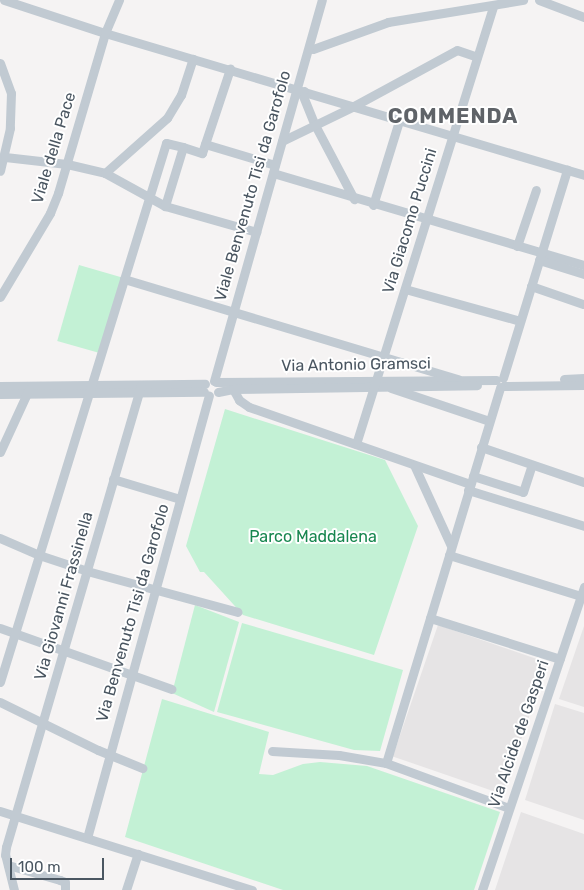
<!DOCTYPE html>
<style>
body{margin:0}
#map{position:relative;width:584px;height:890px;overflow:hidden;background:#f5f3f3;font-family:Rubik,sans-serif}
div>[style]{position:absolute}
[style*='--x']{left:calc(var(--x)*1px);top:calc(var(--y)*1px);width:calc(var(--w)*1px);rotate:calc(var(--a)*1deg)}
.education>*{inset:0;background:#e6e4e5;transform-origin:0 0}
.green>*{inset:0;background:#c3f1d5;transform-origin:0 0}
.minor>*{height:9px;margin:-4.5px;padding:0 4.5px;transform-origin:4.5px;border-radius:4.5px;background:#c1cad2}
span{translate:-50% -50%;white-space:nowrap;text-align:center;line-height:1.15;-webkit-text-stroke:4px #fff;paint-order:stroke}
.street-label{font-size:16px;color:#4a5661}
.park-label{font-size:16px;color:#17864f}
.district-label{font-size:21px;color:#5f6368;font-weight:700;letter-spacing:1px}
.scale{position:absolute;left:10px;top:858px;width:94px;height:22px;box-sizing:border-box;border:2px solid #4a5661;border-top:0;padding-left:6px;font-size:15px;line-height:18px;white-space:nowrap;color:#4a5661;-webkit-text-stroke:4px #fff;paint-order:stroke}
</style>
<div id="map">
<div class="education">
<i style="left:438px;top:625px;width:116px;height:139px;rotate:19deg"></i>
<i style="clip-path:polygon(584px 626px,584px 707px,559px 699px)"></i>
<i style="clip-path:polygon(555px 704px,584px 713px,584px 820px,525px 800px)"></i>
<i style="clip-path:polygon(521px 812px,584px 834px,584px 890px,495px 890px)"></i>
</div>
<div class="green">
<i style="left:79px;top:265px;width:44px;height:79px;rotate:16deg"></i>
<i style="clip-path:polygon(225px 409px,385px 460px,418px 526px,374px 655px,243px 615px,204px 572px,200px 572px,186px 546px)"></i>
<i style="clip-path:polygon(195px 605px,239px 622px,214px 712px,172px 693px)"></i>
<i style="clip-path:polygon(242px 623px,403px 670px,380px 751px,354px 750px,217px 712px)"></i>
<i style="clip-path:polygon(162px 699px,269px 732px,259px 774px,273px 775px,303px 764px,320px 762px,367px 766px,500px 812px,474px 890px,283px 890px,125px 837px)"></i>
</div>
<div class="minor">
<i style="--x:4;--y:0;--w:106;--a:18.1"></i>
<i style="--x:105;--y:33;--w:500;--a:16.5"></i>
<i style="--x:539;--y:0;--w:48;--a:20.7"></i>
<i style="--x:309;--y:47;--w:4;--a:27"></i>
<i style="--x:313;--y:49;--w:80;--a:-19.8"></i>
<i style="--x:388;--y:22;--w:137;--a:-9.3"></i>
<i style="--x:0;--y:63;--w:32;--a:70"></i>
<i style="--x:11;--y:93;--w:35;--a:92"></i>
<i style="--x:10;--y:128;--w:44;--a:103.1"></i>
<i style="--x:304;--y:91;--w:5;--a:101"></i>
<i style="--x:303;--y:96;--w:31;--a:68"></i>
<i style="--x:315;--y:125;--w:84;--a:62.2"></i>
<i style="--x:282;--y:141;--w:78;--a:-25.9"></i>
<i style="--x:352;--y:107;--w:119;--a:-28.5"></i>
<i style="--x:457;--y:50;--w:21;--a:19"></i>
<i style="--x:205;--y:144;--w:73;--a:16.7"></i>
<i style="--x:183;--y:147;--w:20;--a:18"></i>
<i style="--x:202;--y:153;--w:89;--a:-71.6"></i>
<i style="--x:5;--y:157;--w:62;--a:6.4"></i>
<i style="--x:67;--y:164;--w:39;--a:13"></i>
<i style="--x:105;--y:173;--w:68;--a:28.8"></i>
<i style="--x:165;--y:206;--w:95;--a:15.9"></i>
<i style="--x:105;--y:173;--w:83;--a:-41.6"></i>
<i style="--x:167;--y:118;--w:27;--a:-59"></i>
<i style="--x:181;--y:95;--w:38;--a:-72"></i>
<i style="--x:273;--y:173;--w:324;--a:16.5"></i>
<i style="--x:373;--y:205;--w:88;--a:-72.8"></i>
<i style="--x:517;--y:246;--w:59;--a:-71.3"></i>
<i style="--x:539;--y:260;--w:47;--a:17.3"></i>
<i style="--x:124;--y:279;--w:349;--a:16.7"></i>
<i style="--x:531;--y:286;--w:55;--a:19.1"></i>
<i style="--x:405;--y:289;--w:119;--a:15.5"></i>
<i style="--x:0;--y:297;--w:98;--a:-59.2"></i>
<i style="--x:50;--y:213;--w:22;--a:-68"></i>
<i style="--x:58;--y:193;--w:167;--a:-73.6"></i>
<i style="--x:105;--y:33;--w:36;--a:-67"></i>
<i style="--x:503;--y:378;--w:218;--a:-72.9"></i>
<i style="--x:564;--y:379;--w:20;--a:-3"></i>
<i style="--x:214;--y:381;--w:396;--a:-74.2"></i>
<i style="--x:216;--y:382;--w:280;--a:-0.4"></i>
<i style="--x:0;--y:386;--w:205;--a:-0.6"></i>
<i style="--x:504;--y:386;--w:80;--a:-0.7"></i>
<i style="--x:391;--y:388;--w:103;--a:18.6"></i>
<i style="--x:233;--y:389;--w:13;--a:61"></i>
<i style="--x:239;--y:400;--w:12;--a:35"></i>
<i style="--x:249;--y:407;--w:234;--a:19.2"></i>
<i style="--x:218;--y:392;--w:15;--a:-11"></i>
<i style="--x:233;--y:389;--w:244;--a:-0.9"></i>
<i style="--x:0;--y:394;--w:204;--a:-0.6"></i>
<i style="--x:356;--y:444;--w:459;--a:-72.6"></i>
<i style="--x:481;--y:447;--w:109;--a:18.8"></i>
<i style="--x:0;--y:452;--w:69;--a:-65.3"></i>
<i style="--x:414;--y:465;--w:89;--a:65.4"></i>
<i style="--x:473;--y:476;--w:52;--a:17.7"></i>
<i style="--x:523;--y:492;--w:28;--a:-72"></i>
<i style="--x:113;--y:479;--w:70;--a:16.6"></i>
<i style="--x:468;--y:490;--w:121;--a:17.2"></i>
<i style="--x:0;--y:538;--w:43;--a:23.6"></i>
<i style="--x:39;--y:555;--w:51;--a:18.4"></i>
<i style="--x:87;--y:571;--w:156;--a:15.2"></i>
<i style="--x:449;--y:555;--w:138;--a:17.3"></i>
<i style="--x:430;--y:618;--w:136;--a:17.5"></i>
<i style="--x:0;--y:628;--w:182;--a:19.6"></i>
<i style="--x:0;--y:682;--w:564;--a:-72.88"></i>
<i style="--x:166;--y:143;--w:17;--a:13"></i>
<i style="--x:183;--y:147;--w:62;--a:107"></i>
<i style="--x:0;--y:702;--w:109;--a:26.1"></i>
<i style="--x:98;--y:750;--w:48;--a:22.2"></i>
<i style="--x:272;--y:751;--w:67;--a:3.4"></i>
<i style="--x:339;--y:755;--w:48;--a:9.7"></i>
<i style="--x:386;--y:763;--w:131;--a:20.1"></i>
<i style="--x:386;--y:763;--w:393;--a:-73.1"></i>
<i style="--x:0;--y:811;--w:264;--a:17.4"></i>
<i style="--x:87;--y:838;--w:459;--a:-74.6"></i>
<i style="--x:8;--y:865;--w:54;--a:16.1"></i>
<i style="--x:60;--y:880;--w:5;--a:22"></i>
<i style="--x:65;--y:882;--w:8;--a:90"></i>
<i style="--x:14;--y:890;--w:36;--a:-104"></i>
<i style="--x:5;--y:855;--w:8;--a:-83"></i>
<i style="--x:6;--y:847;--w:481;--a:-73.7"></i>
<i style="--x:126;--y:890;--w:38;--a:-72"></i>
<i style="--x:482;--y:890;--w:320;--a:-71.4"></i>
</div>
<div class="street-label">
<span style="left:54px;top:148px;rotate:-73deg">Viale della Pace</span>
<span style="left:253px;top:186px;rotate:-74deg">Viale Benvenuto Tisi da Garofolo</span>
<span style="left:410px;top:221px;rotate:-73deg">Via Giacomo Puccini</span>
<span style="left:356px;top:365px;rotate:-1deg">Via Antonio Gramsci</span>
<span style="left:64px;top:596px;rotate:-74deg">Via Giovanni Frassinella</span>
<span style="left:133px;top:613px;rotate:-74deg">Via Benvenuto Tisi da Garofolo</span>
<span style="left:519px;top:734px;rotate:-71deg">Via Alcide de Gasperi</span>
</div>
<div class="park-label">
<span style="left:313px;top:537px">Parco Maddalena</span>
</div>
<div class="district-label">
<span style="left:453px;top:116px">COMMENDA</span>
</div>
<div class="scale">100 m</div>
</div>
